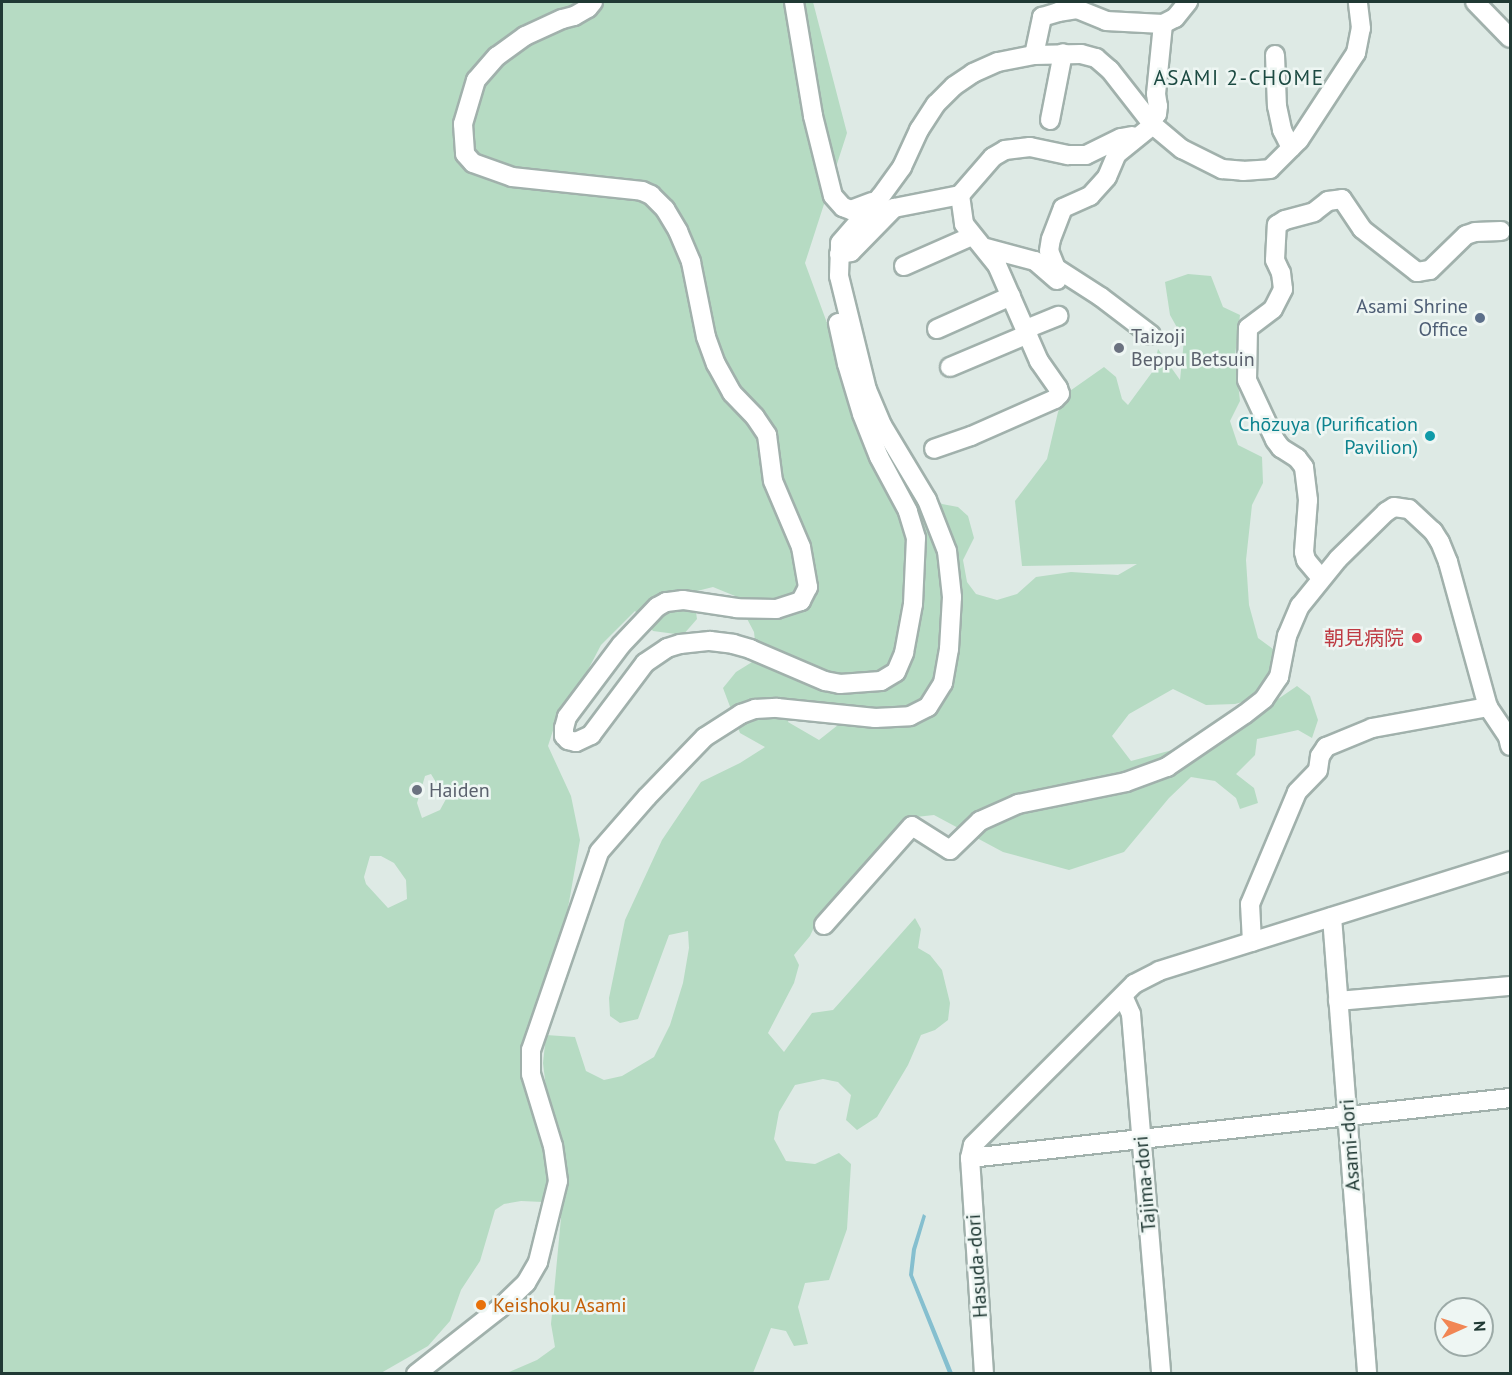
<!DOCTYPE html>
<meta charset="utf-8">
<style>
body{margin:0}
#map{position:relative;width:1512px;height:1375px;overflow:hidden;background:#deeae5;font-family:"PT Sans","Noto Sans JP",sans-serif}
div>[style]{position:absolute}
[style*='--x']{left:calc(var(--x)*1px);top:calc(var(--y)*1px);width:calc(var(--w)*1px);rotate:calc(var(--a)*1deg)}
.green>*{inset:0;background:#b6dbc3}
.water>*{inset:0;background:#85bfcf}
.roads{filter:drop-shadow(2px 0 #a1b1ac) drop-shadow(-2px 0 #a1b1ac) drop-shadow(0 2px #a1b1ac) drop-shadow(0 -2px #a1b1ac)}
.minor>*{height:18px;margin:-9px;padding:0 9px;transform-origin:9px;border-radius:9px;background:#fff}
.dots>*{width:16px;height:16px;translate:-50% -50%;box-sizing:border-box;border:3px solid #eef6f3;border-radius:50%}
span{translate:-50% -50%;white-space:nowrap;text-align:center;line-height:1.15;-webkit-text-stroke:5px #eef6f3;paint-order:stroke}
.service-label{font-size:20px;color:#4e5e75}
.right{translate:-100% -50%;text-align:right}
.worship-label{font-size:20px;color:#5b616d}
.left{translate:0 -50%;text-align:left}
.culture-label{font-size:20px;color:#0d838f}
.health-label{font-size:20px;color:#be3a42}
.street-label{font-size:20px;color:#203934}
.food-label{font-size:20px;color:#c56008}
.neighbourhood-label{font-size:21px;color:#1c4a42;letter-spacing:1.5px}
.frame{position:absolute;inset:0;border:3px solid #203934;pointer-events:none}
.north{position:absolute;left:1434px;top:1297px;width:60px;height:60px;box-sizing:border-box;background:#eef6f3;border:2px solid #9caaa7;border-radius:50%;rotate:87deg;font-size:16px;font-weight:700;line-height:24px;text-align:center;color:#203934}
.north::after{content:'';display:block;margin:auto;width:21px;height:27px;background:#f18654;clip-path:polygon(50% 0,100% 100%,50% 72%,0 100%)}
</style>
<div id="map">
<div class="green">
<i style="clip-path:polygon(evenodd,2px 2px,813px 2px,847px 133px,805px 263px,845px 372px,878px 419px,897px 430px,928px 493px,942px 504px,958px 507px,968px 516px,974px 538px,963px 560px,967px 582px,976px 594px,997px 600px,1017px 594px,1036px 577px,1071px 572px,1118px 575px,1137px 564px,1022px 566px,1015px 501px,1047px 459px,1058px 412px,1067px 393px,1104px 367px,1116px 377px,1122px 399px,1128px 405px,1153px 371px,1158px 349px,1180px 380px,1184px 340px,1170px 315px,1165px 282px,1188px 274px,1211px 276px,1223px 307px,1240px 315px,1235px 356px,1240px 401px,1230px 421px,1238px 445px,1262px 457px,1263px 483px,1252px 505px,1246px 560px,1249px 605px,1258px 638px,1273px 649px,1272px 675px,1258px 698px,1235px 704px,1206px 705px,1173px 689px,1129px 714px,1112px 736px,1131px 761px,1180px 748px,1268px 706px,1297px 686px,1310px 696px,1318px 720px,1312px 738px,1298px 730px,1257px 739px,1255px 755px,1236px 774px,1254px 788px,1258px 803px,1240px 809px,1236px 798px,1215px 781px,1191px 777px,1169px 798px,1124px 852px,1069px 870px,1003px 852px,934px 815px,907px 818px,817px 921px,810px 936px,794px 955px,799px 965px,794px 983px,768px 1033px,784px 1052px,812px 1013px,833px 1010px,915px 918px,921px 929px,918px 948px,930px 955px,942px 970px,950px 1003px,948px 1020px,935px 1030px,921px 1035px,908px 1065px,877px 1117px,857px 1130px,846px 1120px,851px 1095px,838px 1082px,823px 1079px,795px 1085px,779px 1112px,774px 1139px,786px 1161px,815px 1164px,839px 1153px,851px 1164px,847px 1229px,829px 1280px,805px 1283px,798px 1307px,808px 1344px,794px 1346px,786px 1331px,771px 1328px,753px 1373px,507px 1373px,537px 1360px,555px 1347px,551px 1324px,561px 1218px,543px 1202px,521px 1201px,504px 1204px,495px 1210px,480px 1261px,461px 1290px,450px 1321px,428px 1346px,381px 1373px,2px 1374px,2px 2px,713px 587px,735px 596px,754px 632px,757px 659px,736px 672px,723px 688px,740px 733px,765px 747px,740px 763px,701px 782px,662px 840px,625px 920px,609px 998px,610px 1016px,620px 1023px,638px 1019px,669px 935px,688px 931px,689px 948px,683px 983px,670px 1025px,654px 1057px,622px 1076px,604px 1080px,586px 1071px,575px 1037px,546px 1035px,543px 1063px,548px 1105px,525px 1092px,521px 1063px,536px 1005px,563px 936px,580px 840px,571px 796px,548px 746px,557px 718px,579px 687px,601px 645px,635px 611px,653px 631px,683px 635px,697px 619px,693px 592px,713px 587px,2px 2px,795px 702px,843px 721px,819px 740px,788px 722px,795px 702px,2px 2px,431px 774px,446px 799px,440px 810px,422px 818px,417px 803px,425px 776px,431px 774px,2px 2px,370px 856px,381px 856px,394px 863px,406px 880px,407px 899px,388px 908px,366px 884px,364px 877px,370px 856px)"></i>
</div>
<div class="water">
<i style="clip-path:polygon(923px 1214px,926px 1216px,916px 1250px,913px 1275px,953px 1373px,948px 1373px,909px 1275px,912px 1249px)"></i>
</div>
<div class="roads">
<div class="minor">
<i style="--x:593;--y:2;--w:8;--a:130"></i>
<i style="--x:588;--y:8;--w:16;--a:150"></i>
<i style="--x:574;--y:16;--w:12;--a:166"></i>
<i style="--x:562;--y:19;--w:41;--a:155.3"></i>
<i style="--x:525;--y:36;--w:34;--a:144"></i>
<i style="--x:497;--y:56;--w:32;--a:131"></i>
<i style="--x:476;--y:80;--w:46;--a:106.5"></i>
<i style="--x:463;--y:124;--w:30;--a:86"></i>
<i style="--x:465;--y:154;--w:12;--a:48"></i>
<i style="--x:473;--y:163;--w:41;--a:19.7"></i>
<i style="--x:512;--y:177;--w:131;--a:6.1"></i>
<i style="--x:642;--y:191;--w:10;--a:24"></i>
<i style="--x:651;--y:195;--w:20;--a:45"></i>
<i style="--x:665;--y:209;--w:26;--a:59"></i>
<i style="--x:678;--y:231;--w:34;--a:67"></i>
<i style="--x:691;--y:262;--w:76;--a:78.7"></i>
<i style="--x:706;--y:337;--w:29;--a:70"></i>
<i style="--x:716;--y:364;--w:33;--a:61"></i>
<i style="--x:732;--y:393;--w:33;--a:46"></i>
<i style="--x:755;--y:417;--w:22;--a:56"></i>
<i style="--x:767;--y:435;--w:46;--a:82.6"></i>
<i style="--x:773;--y:481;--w:72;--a:67"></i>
<i style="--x:801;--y:547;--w:41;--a:80.1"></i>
<i style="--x:808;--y:587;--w:16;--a:117"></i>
<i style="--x:801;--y:601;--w:26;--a:162"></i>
<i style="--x:776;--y:609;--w:39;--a:-179"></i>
<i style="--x:737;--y:608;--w:55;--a:-171.6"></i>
<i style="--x:683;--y:600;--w:17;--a:173"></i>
<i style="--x:666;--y:602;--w:10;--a:151"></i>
<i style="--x:657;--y:607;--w:52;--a:133.5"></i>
<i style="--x:621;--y:645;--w:90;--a:126.9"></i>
<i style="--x:567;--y:717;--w:11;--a:105"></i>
<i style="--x:564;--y:728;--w:8;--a:90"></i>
<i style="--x:564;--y:736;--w:6;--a:45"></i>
<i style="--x:568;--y:740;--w:8;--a:14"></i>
<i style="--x:576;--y:742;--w:17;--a:-25"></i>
<i style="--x:591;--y:735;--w:90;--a:-53.1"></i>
<i style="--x:645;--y:663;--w:27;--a:-34"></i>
<i style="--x:667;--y:648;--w:14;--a:-17"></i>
<i style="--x:680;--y:644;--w:30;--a:-6"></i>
<i style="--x:710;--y:641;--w:23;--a:7"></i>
<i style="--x:733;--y:644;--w:18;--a:16"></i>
<i style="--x:750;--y:649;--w:82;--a:23.1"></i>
<i style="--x:825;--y:681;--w:15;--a:11"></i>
<i style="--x:840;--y:684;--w:41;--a:-4.2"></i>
<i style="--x:881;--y:681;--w:17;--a:-31"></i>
<i style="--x:896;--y:672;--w:21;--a:-67"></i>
<i style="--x:904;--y:653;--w:50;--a:-79.6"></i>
<i style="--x:913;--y:604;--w:66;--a:-87.4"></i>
<i style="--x:916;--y:538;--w:28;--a:-107"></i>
<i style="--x:908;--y:511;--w:61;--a:-118.2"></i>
<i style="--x:879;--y:457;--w:46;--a:-111.6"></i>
<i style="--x:862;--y:414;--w:52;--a:-106.7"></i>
<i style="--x:847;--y:364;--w:42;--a:-102.4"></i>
<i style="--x:794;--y:2;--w:116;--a:80.5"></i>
<i style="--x:813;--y:116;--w:82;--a:76"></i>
<i style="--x:833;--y:196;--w:15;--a:48"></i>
<i style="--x:843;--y:207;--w:9;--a:21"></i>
<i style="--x:851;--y:210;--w:22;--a:-21"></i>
<i style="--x:1475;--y:2;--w:50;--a:45.8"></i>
<i style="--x:1163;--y:24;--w:13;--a:-27"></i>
<i style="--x:1175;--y:18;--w:21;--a:-51"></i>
<i style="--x:1034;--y:55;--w:39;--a:-78"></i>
<i style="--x:1042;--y:17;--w:17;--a:-17"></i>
<i style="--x:1058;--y:12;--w:19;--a:-9"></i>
<i style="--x:1077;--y:9;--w:31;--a:22"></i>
<i style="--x:1106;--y:21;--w:57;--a:3"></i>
<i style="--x:1163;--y:24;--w:70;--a:95.7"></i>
<i style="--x:1156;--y:94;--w:12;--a:81"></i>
<i style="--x:1158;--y:106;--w:8;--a:97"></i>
<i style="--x:1157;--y:114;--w:9;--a:139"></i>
<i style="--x:1275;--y:55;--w:51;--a:87.8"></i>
<i style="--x:1277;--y:106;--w:25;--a:78"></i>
<i style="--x:1282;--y:130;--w:20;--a:63"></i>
<i style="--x:1050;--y:120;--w:68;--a:-79"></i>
<i style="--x:960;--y:195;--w:50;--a:-49"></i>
<i style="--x:993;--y:157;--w:14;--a:-30"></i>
<i style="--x:1005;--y:150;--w:25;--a:-7"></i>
<i style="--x:1030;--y:147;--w:39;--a:12"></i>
<i style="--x:1068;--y:155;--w:18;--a:0"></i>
<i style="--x:1086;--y:155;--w:39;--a:-26"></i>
<i style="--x:1121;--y:138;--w:11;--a:-10"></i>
<i style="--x:986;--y:248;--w:51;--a:14.9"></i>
<i style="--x:1035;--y:261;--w:29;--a:41"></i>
<i style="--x:839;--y:254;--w:12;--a:-9"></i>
<i style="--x:851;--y:252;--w:62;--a:-45.7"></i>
<i style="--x:894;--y:208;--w:67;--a:-11.1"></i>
<i style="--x:960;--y:195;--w:29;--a:82"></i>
<i style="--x:964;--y:224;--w:53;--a:51.2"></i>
<i style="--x:997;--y:265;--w:105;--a:66.4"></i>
<i style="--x:1039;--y:361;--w:33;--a:55"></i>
<i style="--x:1058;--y:388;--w:6;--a:72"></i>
<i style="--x:1060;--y:394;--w:7;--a:135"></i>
<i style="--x:1055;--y:399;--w:92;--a:156.2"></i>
<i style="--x:971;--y:436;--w:39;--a:161"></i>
<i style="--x:904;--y:266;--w:74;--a:-23.8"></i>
<i style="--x:937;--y:329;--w:81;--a:-24"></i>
<i style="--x:1026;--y:329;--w:35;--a:-22"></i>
<i style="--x:1151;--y:335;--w:63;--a:-142.8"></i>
<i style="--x:1101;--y:297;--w:54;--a:-147.2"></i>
<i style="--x:1056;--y:268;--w:18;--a:-112"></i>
<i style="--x:1049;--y:251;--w:12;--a:-81"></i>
<i style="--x:1051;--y:239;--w:33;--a:-69"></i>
<i style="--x:1063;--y:208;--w:30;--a:-24"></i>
<i style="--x:1090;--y:196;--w:25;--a:-48"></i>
<i style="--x:1107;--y:177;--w:25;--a:-67"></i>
<i style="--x:1117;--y:154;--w:46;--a:-38.9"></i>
<i style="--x:950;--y:367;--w:85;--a:-22.9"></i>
<i style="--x:1321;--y:578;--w:23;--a:-130"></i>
<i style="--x:1306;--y:560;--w:8;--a:-104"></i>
<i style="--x:1304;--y:552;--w:52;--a:-85.6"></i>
<i style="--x:1308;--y:500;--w:33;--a:-97"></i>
<i style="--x:1304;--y:467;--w:11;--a:-128"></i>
<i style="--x:1297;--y:458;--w:19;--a:-148"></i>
<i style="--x:1281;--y:448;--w:10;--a:-127"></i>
<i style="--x:1275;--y:440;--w:66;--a:-115"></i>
<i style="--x:1247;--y:380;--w:52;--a:-88.9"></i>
<i style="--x:1248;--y:328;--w:31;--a:-37"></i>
<i style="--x:1273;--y:309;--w:22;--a:-63"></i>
<i style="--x:1283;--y:289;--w:16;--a:-97"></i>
<i style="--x:1281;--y:273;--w:14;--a:-115"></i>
<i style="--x:1275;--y:260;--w:35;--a:-87"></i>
<i style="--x:1277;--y:225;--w:9;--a:-32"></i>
<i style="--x:1285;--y:220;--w:30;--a:-15"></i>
<i style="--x:1314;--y:212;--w:18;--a:-38"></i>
<i style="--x:1328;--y:201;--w:14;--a:-8"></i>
<i style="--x:1342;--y:199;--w:36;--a:56"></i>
<i style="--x:1362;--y:229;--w:70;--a:38"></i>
<i style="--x:1417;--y:272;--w:13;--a:-9"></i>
<i style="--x:1430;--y:270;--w:50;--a:-44.2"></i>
<i style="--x:1466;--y:235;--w:9;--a:-18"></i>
<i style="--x:1475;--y:232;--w:26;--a:-2"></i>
<i style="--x:1332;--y:917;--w:458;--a:85.6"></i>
<i style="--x:824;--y:925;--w:132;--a:-48.4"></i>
<i style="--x:912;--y:826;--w:45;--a:32.3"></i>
<i style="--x:950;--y:850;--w:42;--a:-44"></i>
<i style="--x:980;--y:821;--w:42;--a:-24.1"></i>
<i style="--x:1018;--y:804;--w:110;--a:-11.5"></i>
<i style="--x:1126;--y:782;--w:44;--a:-20.1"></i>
<i style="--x:1167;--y:767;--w:94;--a:-34.2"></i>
<i style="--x:1245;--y:714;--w:24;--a:-38"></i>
<i style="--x:1264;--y:699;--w:27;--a:-56"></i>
<i style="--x:1279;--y:677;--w:42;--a:-79"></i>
<i style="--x:1287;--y:636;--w:33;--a:-67"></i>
<i style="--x:1300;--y:606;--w:60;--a:-51"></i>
<i style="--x:1338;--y:559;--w:67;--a:-44.4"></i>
<i style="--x:1386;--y:512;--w:9;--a:-32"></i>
<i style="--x:1394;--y:507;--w:15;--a:8"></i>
<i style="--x:1409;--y:509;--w:33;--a:43"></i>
<i style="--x:1433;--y:531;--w:13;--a:58"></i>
<i style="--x:1440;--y:542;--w:22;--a:68"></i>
<i style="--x:1448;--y:562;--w:150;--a:74.6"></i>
<i style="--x:1488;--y:707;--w:36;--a:56"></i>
<i style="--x:1508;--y:737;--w:9;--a:77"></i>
<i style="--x:1252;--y:942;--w:38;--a:-93"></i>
<i style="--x:1250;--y:904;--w:121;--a:-67.2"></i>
<i style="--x:1297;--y:792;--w:30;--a:-46"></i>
<i style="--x:1318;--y:770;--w:14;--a:-82"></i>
<i style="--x:1320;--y:756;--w:11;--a:-56"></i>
<i style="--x:1326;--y:747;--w:50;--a:-22.4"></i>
<i style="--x:1372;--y:728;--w:118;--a:-10.3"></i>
<i style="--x:1123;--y:996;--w:20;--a:66"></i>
<i style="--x:1131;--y:1014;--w:361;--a:85.2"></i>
<i style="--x:1338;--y:1001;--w:173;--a:-5"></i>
<i style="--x:970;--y:1158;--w:543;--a:-6.34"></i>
<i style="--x:416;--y:1374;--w:107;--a:-38.2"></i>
<i style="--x:500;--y:1308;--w:36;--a:-44"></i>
<i style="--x:526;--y:1283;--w:24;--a:-60"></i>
<i style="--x:538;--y:1262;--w:83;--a:-76.1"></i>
<i style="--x:558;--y:1181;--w:35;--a:-98"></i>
<i style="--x:553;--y:1146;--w:75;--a:-107"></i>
<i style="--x:531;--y:1074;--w:24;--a:-90"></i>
<i style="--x:531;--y:1050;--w:209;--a:-71"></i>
<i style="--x:599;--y:852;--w:73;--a:-48.9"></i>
<i style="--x:647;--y:797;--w:83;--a:-46"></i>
<i style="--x:705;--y:737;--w:43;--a:-32.6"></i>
<i style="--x:741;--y:714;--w:15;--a:-20"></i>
<i style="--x:755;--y:709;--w:22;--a:-3"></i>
<i style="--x:777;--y:708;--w:99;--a:5.8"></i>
<i style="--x:875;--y:718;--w:35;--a:-3"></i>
<i style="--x:910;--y:716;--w:20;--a:-27"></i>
<i style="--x:928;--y:707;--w:28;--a:-58"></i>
<i style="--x:943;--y:683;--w:35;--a:-80"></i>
<i style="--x:949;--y:649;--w:52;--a:-86.7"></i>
<i style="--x:952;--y:597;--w:46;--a:-96.2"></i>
<i style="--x:947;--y:551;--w:55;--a:-111.4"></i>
<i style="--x:927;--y:500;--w:87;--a:-121"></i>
<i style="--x:882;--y:425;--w:38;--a:-113"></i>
<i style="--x:867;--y:390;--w:117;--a:-103.8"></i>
<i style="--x:839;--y:276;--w:33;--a:-88"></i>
<i style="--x:840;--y:243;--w:62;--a:-48.9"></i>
<i style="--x:881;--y:196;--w:36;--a:-54"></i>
<i style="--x:902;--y:167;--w:41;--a:-65.3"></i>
<i style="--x:919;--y:130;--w:31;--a:-57"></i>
<i style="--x:936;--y:104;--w:25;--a:-45"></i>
<i style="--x:954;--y:86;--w:23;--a:-34"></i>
<i style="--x:973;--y:73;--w:27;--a:-24"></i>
<i style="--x:998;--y:62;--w:37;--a:-11"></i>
<i style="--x:1034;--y:55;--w:47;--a:-1.2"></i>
<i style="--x:1081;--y:54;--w:16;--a:15"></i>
<i style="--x:1096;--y:58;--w:18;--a:41"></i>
<i style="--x:1110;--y:70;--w:70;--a:52"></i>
<i style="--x:1153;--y:125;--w:38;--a:40"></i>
<i style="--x:1182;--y:149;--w:45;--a:26.6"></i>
<i style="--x:1222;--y:169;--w:21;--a:5"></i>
<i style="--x:1243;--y:171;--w:27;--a:-4"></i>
<i style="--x:1270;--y:169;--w:41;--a:-45"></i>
<i style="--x:1299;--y:140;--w:104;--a:-56.8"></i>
<i style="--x:1356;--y:53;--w:25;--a:-79"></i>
<i style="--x:1361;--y:28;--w:26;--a:-97"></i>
<i style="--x:984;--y:1374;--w:216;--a:-93.7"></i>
<i style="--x:970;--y:1158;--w:13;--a:-77"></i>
<i style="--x:973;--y:1145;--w:228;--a:-45"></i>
<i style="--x:1134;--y:984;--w:28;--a:-27"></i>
<i style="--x:1159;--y:971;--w:368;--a:-17.4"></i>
</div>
</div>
<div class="dots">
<i style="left:1480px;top:318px;background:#5c6f8a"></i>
<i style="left:1119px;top:348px;background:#6b7280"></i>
<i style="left:1430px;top:436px;background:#0f9aa8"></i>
<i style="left:1417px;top:638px;background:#e0444e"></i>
<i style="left:417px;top:790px;background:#6b7280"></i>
<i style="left:481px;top:1305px;background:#e8710a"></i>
</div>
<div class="service-label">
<span class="right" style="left:1468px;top:318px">Asami Shrine<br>Office</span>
</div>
<div class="worship-label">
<span class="left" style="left:1131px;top:348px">Taizoji<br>Beppu Betsuin</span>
<span class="left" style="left:429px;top:790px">Haiden</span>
</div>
<div class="culture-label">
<span class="right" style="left:1418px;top:436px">Chōzuya (Purification<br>Pavilion)</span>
</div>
<div class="health-label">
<span class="right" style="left:1404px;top:638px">朝見病院</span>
</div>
<div class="street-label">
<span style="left:1350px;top:1145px;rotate:-94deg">Asami-dori</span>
<span style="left:1145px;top:1184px;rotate:-95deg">Tajima-dori</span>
<span style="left:977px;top:1266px;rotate:-94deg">Hasuda-dori</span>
</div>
<div class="food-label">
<span class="left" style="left:493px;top:1305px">Keishoku Asami</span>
</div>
<div class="neighbourhood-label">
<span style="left:1239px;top:78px">ASAMI 2-CHOME</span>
</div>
<div class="frame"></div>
<div class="north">N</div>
</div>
